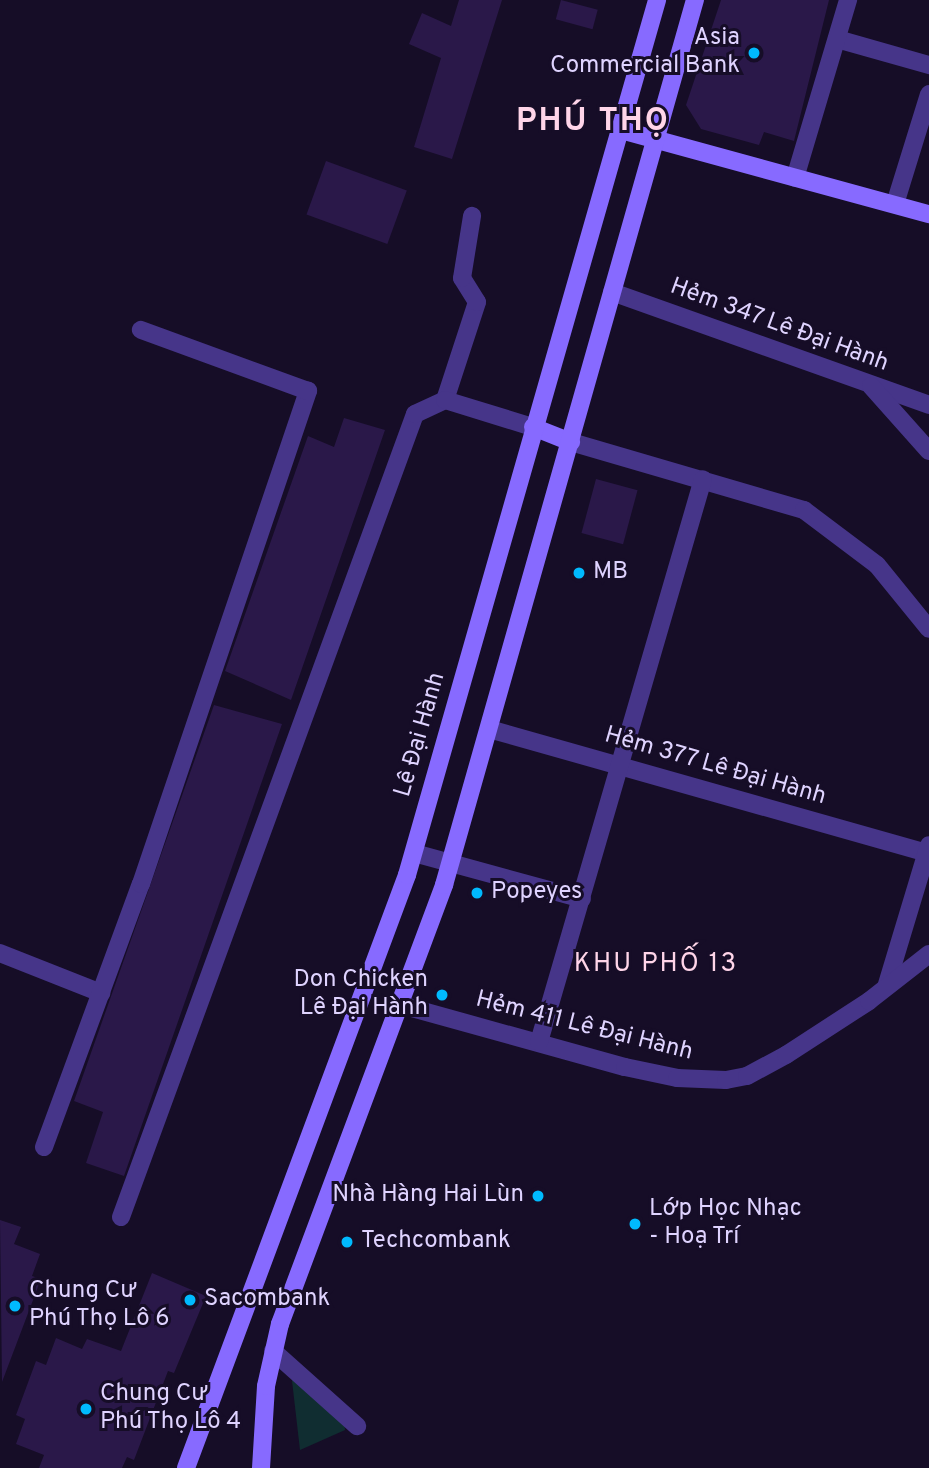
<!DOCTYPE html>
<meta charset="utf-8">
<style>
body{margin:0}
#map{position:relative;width:929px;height:1468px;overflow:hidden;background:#160d27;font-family:Overpass,sans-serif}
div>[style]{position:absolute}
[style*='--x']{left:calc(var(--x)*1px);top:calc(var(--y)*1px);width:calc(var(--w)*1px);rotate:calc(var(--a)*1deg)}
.green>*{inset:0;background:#102d31}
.building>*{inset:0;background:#2a1849;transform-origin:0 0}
.street>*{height:18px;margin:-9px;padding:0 9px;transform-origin:9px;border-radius:9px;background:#463589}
.secondary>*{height:18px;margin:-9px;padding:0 9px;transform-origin:9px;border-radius:9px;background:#876aff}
.dots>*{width:19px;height:19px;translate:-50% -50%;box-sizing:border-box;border:4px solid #160d27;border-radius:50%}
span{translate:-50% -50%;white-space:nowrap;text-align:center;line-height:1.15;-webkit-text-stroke:6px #160d27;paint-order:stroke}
.poi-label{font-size:24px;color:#dfd3ff}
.right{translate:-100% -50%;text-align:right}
.left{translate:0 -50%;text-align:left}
.street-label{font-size:24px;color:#dfd3ff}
.neighbourhood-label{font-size:26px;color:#ffd5e9;letter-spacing:2px}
.district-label{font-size:32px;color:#ffd5e9;font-weight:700;letter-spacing:2px}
</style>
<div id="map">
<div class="green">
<i style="clip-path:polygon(291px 1372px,344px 1419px,345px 1430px,300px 1450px)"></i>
</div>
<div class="building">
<i style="clip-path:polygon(459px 0,502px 0,452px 159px,414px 147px,441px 58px,409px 44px,422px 13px,451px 26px)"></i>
<i style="left:561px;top:0;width:38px;height:20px;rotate:15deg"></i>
<i style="clip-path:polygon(721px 0,829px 0,794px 141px,764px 132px,759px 145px,701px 129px,686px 105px)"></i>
<i style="left:326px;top:161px;width:86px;height:57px;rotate:20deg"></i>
<i style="clip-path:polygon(344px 418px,385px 430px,291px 700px,225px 671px,308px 436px,334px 447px)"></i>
<i style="left:596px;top:479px;width:43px;height:56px;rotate:15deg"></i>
<i style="clip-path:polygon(214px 705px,282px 724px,124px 1176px,86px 1163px,103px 1112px,74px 1101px)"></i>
<i style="clip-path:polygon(0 1220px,21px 1227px,14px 1244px,40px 1254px,32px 1276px,41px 1279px,2px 1382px)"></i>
<i style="clip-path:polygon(152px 1273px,206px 1296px,174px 1373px,168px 1371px,134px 1460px,127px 1457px,122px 1468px,39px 1468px,44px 1455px,16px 1444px,25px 1419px,16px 1415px,36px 1361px,46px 1365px,56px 1338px,82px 1349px,87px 1339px,121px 1351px)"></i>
</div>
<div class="street">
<i style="--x:837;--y:39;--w:96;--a:15.8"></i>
<i style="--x:795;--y:178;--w:186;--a:-73.4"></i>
<i style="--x:895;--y:204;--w:115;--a:-72.8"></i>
<i style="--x:612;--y:292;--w:337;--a:19.6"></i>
<i style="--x:871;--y:386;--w:87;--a:48.3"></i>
<i style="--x:445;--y:400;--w:103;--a:-71.9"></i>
<i style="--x:477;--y:302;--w:28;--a:-122"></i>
<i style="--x:462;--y:278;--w:63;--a:-80.8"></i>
<i style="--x:571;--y:442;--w:243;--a:16.3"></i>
<i style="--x:804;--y:510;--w:91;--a:37"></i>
<i style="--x:877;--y:565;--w:82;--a:50.9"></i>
<i style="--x:489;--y:729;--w:455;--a:15.8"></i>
<i style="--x:414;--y:853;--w:174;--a:15.3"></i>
<i style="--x:0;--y:953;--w:109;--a:21.6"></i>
<i style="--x:887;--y:984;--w:145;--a:-73.2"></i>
<i style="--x:401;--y:1005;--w:232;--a:15.5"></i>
<i style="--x:625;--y:1067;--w:53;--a:11.9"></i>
<i style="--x:677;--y:1078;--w:49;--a:2.3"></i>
<i style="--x:726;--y:1080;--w:21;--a:-11"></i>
<i style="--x:747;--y:1076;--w:44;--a:-28.3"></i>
<i style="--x:786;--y:1055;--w:99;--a:-33"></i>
<i style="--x:869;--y:1001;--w:76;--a:-38.1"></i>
<i style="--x:539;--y:1042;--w:586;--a:-73.76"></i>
<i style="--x:44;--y:1147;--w:280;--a:-69.8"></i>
<i style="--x:141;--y:884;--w:521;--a:-71.29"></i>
<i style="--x:308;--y:391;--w:178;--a:-159.9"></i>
<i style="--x:121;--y:1217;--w:855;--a:-69.89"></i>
<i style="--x:415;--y:414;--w:33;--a:-25"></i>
<i style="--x:445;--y:400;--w:92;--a:17.1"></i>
<i style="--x:273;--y:1351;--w:113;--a:41.8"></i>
</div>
<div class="secondary">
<i style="--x:621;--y:130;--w:319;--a:15.3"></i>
<i style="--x:533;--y:427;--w:41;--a:21.5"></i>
<i style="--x:186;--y:1468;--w:633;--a:-69.56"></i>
<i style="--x:407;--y:875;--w:910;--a:-74.05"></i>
<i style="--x:261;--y:1468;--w:82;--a:-86.5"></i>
<i style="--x:266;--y:1386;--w:64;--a:-77.3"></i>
<i style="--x:280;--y:1324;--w:469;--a:-69.5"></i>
<i style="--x:444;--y:885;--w:920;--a:-74.17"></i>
</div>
<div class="dots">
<i style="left:754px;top:53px;background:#00bafe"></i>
<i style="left:579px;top:573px;background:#00bafe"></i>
<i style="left:477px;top:893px;background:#00bafe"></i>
<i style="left:442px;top:995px;background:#00bafe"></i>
<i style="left:538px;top:1196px;background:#00bafe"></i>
<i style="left:635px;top:1224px;background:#00bafe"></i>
<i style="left:347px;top:1242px;background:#00bafe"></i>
<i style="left:190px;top:1300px;background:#00bafe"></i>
<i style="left:15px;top:1306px;background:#00bafe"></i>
<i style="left:86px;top:1409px;background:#00bafe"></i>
</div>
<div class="poi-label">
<span class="right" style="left:740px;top:53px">Asia<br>Commercial Bank</span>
<span class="left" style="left:593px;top:573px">MB</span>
<span class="left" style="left:491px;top:893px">Popeyes</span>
<span class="right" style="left:428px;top:995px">Don Chicken<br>Lê Đại Hành</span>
<span class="right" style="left:524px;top:1196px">Nhà Hàng Hai Lùn</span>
<span class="left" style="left:649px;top:1224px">Lớp Học Nhạc<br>- Hoạ Trí</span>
<span class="left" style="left:361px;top:1242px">Techcombank</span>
<span class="left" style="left:29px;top:1306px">Chung Cư<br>Phú Thọ Lô 6</span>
<span class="left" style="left:204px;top:1300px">Sacombank</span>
<span class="left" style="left:100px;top:1409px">Chung Cư<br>Phú Thọ Lô 4</span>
</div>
<div class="street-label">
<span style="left:779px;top:326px;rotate:20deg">Hẻm 347 Lê Đại Hành</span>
<span style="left:421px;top:735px;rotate:-74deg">Lê Đại Hành</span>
<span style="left:715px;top:767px;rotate:16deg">Hẻm 377 Lê Đại Hành</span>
<span style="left:584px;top:1027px;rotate:14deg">Hẻm 411 Lê Đại Hành</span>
</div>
<div class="neighbourhood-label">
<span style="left:656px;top:965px">KHU PHỐ 13</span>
</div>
<div class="district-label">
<span style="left:593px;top:122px">PHÚ THỌ</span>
</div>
</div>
